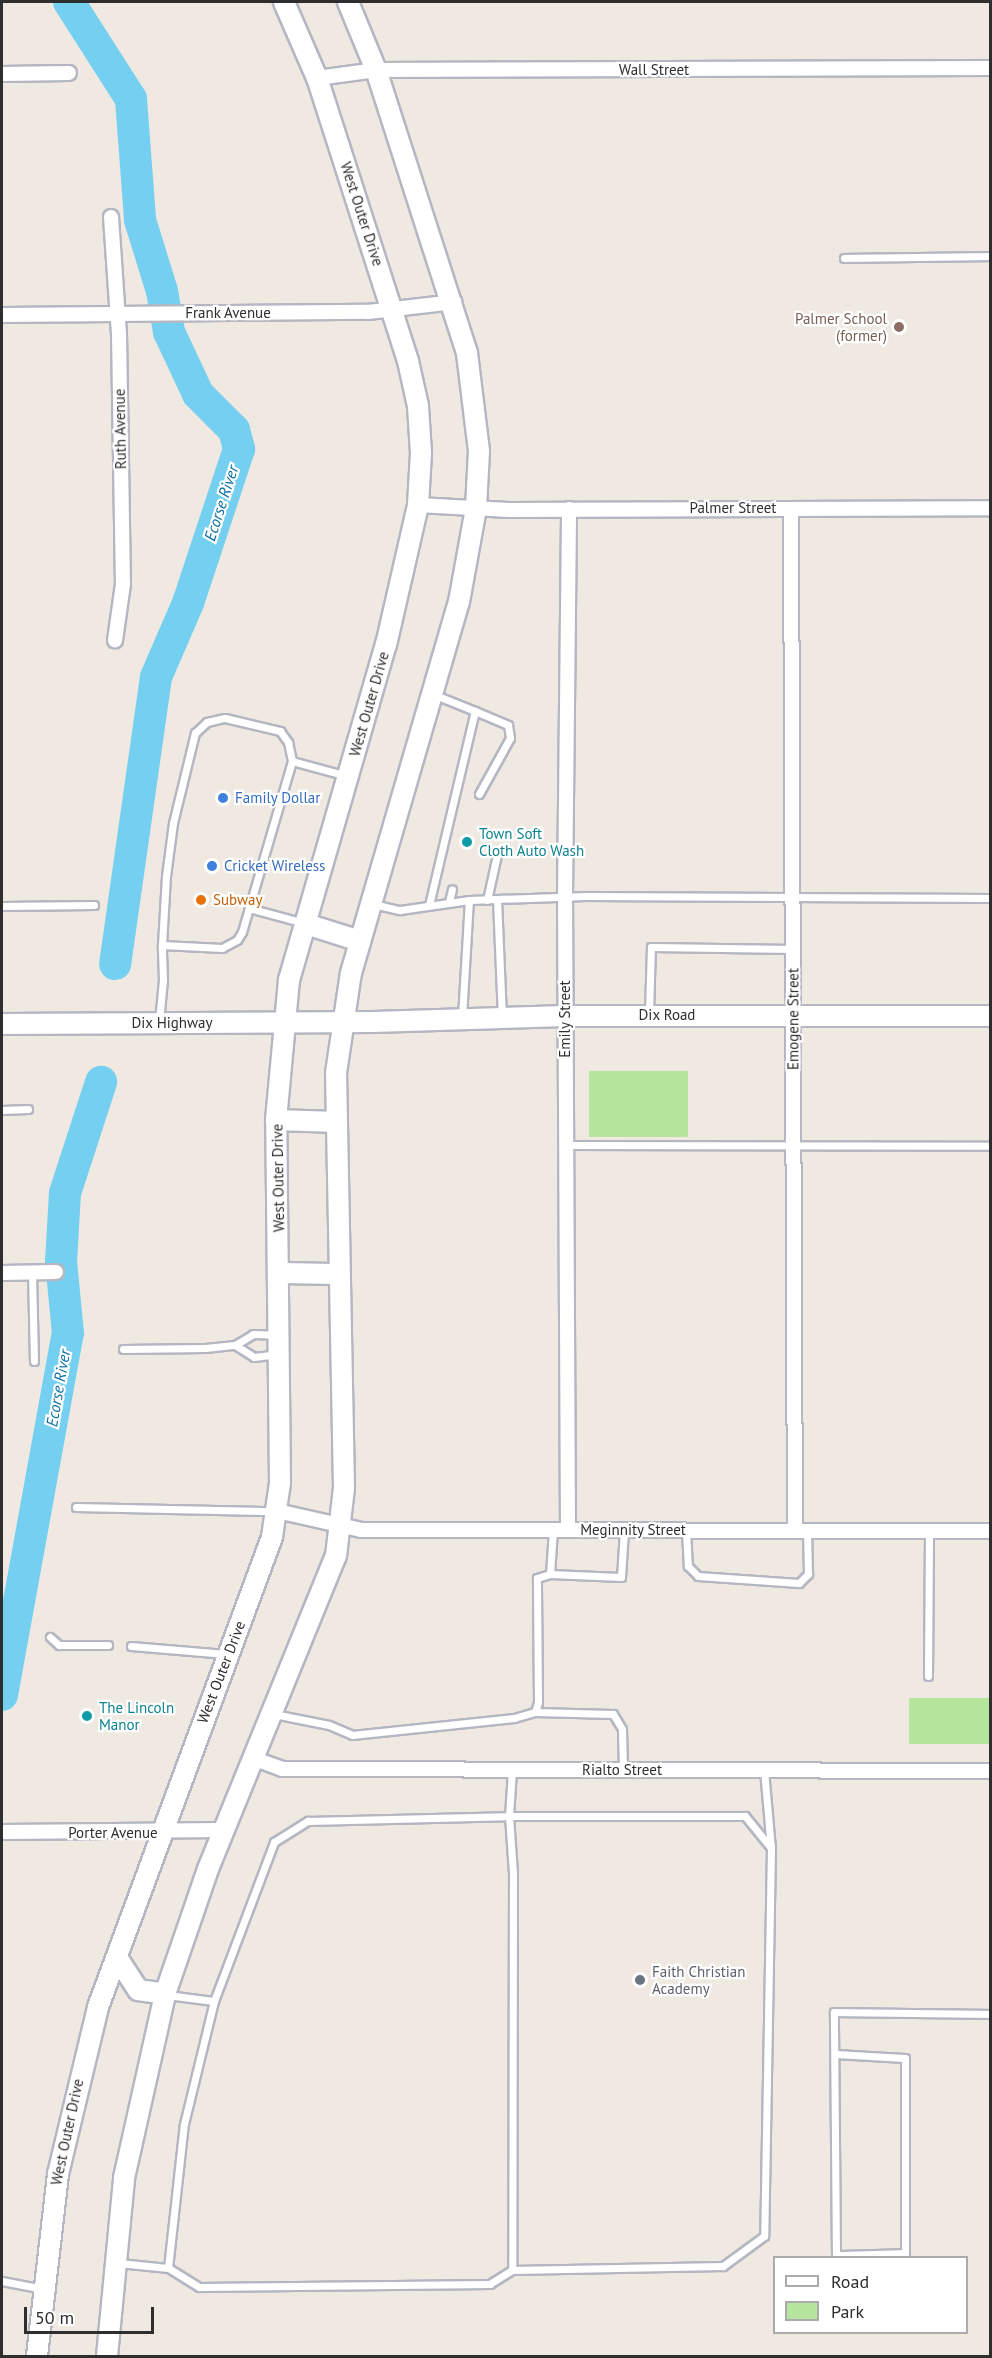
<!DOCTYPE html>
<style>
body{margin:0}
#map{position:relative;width:992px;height:2358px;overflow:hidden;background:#efe9e1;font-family:"PT Sans",sans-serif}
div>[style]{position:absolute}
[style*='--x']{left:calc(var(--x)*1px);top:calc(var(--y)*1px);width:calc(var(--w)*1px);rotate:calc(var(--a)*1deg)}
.green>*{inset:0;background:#b6e59e;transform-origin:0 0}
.river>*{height:32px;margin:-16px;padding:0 16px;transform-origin:16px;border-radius:16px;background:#75cff0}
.roads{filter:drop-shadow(2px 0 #b4b7c1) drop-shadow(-2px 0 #b4b7c1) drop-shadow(0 2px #b4b7c1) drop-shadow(0 -2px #b4b7c1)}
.service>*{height:7px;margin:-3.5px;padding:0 3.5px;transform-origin:3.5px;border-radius:3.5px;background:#fff}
.minor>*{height:14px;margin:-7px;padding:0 7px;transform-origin:7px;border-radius:7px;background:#fff}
.secondary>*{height:20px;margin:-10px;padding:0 10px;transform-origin:10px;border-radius:10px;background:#fff}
.dots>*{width:16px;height:16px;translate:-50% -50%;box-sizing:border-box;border:3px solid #fff;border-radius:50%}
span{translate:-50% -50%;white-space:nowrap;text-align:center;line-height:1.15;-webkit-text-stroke:4.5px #fff;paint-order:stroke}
.street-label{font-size:15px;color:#2e2e2e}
.education-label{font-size:15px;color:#785e54}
.right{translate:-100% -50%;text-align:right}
.shop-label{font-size:15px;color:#366cbe}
.left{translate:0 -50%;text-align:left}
.culture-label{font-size:15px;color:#0d838f}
.food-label{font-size:15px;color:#c56008}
.worship-label{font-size:15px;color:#5b616d}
.water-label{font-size:16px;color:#0d6fa3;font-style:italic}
.frame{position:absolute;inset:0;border:3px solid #2e2e2e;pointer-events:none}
.legend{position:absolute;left:773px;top:2256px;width:195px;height:78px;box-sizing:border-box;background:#fff;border:2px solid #ababab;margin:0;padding:8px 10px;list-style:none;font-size:18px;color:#2e2e2e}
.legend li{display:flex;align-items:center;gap:12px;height:30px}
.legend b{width:30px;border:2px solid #ababab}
.scale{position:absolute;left:24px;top:2307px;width:130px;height:27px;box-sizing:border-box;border:3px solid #2e2e2e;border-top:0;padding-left:8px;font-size:18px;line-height:21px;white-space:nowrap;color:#2e2e2e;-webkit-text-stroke:4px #fff;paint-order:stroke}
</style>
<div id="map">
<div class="green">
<i style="left:589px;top:1071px;width:99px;height:66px"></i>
<i style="left:909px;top:1698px;width:81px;height:46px"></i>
</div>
<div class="river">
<i style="--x:69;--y:2;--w:115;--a:57.4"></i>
<i style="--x:131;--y:99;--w:121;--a:85.7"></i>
<i style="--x:140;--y:220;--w:74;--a:72.8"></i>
<i style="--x:162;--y:291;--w:42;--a:80.3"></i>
<i style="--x:169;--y:332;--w:68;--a:64.9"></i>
<i style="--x:198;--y:394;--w:51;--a:45"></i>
<i style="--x:234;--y:430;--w:20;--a:75"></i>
<i style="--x:239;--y:449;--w:162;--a:108.3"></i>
<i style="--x:188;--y:603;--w:81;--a:113.4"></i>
<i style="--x:156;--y:677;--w:290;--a:98.1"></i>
<i style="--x:2;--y:1695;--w:368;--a:-79.7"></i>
<i style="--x:68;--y:1333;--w:71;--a:-95.6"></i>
<i style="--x:61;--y:1262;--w:69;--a:-86.7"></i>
<i style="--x:65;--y:1193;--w:117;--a:-72"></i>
</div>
<div class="roads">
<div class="service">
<i style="--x:844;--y:258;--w:146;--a:-0.8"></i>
<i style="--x:475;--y:711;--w:36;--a:23"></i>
<i style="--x:508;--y:725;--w:13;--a:81"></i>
<i style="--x:510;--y:738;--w:64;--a:119"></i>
<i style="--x:292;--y:761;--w:57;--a:15.3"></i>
<i style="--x:497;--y:899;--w:118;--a:87.6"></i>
<i style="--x:487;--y:900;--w:46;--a:-77.5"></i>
<i style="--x:449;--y:902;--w:13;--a:-77"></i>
<i style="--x:373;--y:904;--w:28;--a:13"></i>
<i style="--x:400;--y:910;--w:70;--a:-8.2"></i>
<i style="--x:469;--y:900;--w:117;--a:-2"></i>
<i style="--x:586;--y:896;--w:404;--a:0.3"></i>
<i style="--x:429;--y:905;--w:199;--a:-76.7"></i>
<i style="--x:475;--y:711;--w:45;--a:-158"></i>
<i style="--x:2;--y:906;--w:92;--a:-0.6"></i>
<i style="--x:249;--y:908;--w:57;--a:15.3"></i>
<i style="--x:649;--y:1013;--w:66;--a:-88.3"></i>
<i style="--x:651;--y:947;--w:142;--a:0.8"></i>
<i style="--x:462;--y:1017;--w:117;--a:-86.6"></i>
<i style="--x:159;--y:1022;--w:42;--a:-84.6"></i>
<i style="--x:163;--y:980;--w:35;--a:-92"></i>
<i style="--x:162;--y:945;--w:69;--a:-86.7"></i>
<i style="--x:166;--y:876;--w:53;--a:-82.5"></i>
<i style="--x:173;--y:823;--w:93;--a:-76.3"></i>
<i style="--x:195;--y:733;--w:16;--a:-43"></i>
<i style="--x:207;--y:722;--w:18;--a:-13"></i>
<i style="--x:225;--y:718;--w:57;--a:13.3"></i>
<i style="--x:280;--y:731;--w:14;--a:54"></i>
<i style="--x:288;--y:742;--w:19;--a:78"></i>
<i style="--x:292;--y:761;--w:178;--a:106.3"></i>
<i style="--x:242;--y:932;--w:9;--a:122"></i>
<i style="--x:237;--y:940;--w:17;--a:152"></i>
<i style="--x:222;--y:948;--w:60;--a:-177.1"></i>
<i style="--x:2;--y:1110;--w:26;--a:-2"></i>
<i style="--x:566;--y:1145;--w:424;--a:0.1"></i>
<i style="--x:32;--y:1273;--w:88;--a:88.7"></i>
<i style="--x:235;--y:1345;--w:22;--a:32"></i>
<i style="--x:254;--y:1357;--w:23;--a:-7"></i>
<i style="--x:123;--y:1349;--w:82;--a:-0.7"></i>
<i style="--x:205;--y:1348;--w:30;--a:-6"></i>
<i style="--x:235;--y:1345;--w:21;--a:-31"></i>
<i style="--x:253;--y:1334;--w:23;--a:2"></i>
<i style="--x:76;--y:1507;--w:199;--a:1.2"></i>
<i style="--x:686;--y:1530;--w:36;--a:87"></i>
<i style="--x:688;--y:1566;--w:14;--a:45"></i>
<i style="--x:698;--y:1576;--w:101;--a:4"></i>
<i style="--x:799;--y:1583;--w:13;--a:-45"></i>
<i style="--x:808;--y:1574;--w:44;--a:-91.3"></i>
<i style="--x:550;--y:1574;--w:44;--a:-86.1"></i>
<i style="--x:50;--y:1637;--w:12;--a:42"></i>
<i style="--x:59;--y:1645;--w:49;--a:0"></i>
<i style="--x:131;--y:1646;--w:95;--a:4.8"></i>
<i style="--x:928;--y:1676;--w:145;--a:-89.6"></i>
<i style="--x:535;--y:1712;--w:10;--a:-73"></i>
<i style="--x:538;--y:1702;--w:124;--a:-90.5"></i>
<i style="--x:537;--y:1578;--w:14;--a:-17"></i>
<i style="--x:550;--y:1574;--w:71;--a:2.4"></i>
<i style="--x:621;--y:1577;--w:47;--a:-86.3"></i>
<i style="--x:274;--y:1714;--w:56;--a:11.3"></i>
<i style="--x:329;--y:1725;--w:25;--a:23"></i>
<i style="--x:352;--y:1735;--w:163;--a:-6"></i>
<i style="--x:514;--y:1718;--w:22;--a:-16"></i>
<i style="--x:535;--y:1712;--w:78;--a:1.5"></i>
<i style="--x:613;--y:1714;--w:17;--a:59"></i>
<i style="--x:622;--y:1729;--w:41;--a:88.6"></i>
<i style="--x:512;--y:1770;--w:46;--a:93.7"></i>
<i style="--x:509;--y:1816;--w:236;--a:0"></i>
<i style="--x:745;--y:1816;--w:41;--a:50.9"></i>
<i style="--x:771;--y:1848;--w:388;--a:91"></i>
<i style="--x:764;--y:2236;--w:51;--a:143.8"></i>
<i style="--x:723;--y:2266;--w:211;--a:178.9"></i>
<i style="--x:764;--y:1770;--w:78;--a:84.9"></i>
<i style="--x:167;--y:1995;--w:47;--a:7.3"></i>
<i style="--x:835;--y:2054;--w:70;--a:3.3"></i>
<i style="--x:905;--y:2058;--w:195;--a:90"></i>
<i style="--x:905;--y:2253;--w:69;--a:178.3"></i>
<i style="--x:836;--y:2255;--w:243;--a:-90.5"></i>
<i style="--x:834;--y:2012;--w:156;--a:0.7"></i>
<i style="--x:119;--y:2263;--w:49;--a:5.8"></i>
<i style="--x:168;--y:2268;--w:145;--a:-83.7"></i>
<i style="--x:184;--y:2124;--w:127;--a:-76.3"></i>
<i style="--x:214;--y:2001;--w:170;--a:-69.3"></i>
<i style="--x:274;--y:1842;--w:40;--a:-32"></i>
<i style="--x:308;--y:1821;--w:201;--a:-1.4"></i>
<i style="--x:509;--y:1816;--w:57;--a:86"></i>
<i style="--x:513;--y:1873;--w:397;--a:90.1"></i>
<i style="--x:512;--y:2270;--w:26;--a:148"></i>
<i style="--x:490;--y:2284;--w:291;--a:179.4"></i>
<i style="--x:199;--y:2287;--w:36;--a:-148"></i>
<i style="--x:2;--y:2281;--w:42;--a:11"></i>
</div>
<div class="minor">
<i style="--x:2;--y:74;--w:67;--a:-0.9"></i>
<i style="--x:317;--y:78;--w:60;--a:-7.7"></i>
<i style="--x:376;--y:70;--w:614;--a:-0.19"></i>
<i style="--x:111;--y:217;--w:116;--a:86.1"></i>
<i style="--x:119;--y:333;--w:251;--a:89.1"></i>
<i style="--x:123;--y:584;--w:57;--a:98.1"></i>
<i style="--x:2;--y:315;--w:366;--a:-0.5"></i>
<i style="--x:368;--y:312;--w:87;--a:-6.6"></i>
<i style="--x:418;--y:505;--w:91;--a:3.1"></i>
<i style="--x:509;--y:510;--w:481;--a:-0.2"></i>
<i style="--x:791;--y:509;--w:1021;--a:89.78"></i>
<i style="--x:2;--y:1273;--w:54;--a:-1.1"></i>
<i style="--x:277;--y:1511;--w:86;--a:12.7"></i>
<i style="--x:361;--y:1530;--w:629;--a:0.09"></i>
<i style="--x:568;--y:1530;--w:633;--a:-90.27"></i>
<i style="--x:565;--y:897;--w:388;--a:-89.4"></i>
<i style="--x:255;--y:1759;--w:29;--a:20"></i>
<i style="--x:282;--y:1769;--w:708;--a:0.16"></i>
<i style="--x:2;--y:1832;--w:221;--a:-0.5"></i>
</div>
<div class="secondary">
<i style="--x:306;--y:924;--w:57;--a:17.5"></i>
<i style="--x:2;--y:1024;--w:371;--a:-0.3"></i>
<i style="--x:373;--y:1022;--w:192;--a:-1.8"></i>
<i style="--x:565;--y:1016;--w:425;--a:0"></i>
<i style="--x:276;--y:1120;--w:60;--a:1.9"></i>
<i style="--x:279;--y:1273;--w:58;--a:1"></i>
<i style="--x:118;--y:1959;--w:37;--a:57"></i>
<i style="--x:138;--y:1990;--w:27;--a:8"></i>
<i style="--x:37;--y:2356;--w:183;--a:-83.4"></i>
<i style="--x:58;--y:2174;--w:172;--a:-76.5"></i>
<i style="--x:98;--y:2007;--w:501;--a:-69.68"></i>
<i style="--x:272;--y:1537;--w:55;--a:-81.6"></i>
<i style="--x:280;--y:1483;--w:363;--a:-90.6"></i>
<i style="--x:276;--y:1120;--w:141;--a:-84.7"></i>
<i style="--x:289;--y:980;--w:349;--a:-73.9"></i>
<i style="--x:386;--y:645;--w:144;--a:-77.1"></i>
<i style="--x:418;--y:505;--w:52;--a:-86.7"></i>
<i style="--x:421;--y:453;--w:47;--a:-93.7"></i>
<i style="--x:418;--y:406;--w:46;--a:-102.5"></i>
<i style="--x:408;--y:361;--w:297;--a:-107.8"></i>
<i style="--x:317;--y:78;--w:83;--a:-113.5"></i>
<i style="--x:107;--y:2356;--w:179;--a:-84.5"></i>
<i style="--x:124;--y:2178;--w:189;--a:-77.4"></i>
<i style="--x:165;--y:1994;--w:132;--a:-71"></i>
<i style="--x:208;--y:1869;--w:338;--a:-67.8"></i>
<i style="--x:336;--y:1556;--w:68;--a:-83.3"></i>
<i style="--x:344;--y:1488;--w:415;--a:-91.1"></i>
<i style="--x:336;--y:1073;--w:101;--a:-81.5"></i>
<i style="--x:351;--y:973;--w:386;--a:-73.8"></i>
<i style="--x:459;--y:602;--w:96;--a:-79.7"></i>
<i style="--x:476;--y:508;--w:57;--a:-87"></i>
<i style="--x:479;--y:451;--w:99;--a:-97"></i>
<i style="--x:467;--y:353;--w:297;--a:-107.8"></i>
<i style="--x:376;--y:70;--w:74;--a:-112.4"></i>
</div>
</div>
<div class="dots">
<i style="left:899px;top:327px;background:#8d6e63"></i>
<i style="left:223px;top:798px;background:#3f7fe0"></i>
<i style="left:467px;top:842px;background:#0f9aa8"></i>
<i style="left:212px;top:866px;background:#3f7fe0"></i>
<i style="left:201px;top:900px;background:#e8710a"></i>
<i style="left:87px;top:1716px;background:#0f9aa8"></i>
<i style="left:640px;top:1980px;background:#6b7280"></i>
</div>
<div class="street-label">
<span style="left:654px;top:70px">Wall Street</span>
<span style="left:362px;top:214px;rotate:72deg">West Outer Drive</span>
<span style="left:228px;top:313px">Frank Avenue</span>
<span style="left:120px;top:429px;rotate:-91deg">Ruth Avenue</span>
<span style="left:733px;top:508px">Palmer Street</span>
<span style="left:369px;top:704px;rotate:-74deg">West Outer Drive</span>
<span style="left:667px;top:1015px">Dix Road</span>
<span style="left:565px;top:1019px;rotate:-90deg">Emily Street</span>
<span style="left:793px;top:1019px;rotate:-90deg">Emogene Street</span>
<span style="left:172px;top:1023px">Dix Highway</span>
<span style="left:278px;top:1178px;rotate:-91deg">West Outer Drive</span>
<span style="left:633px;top:1530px">Meginnity Street</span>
<span style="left:221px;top:1672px;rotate:-69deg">West Outer Drive</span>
<span style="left:622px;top:1770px">Rialto Street</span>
<span style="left:113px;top:1833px">Porter Avenue</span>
<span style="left:67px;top:2132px;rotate:-78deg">West Outer Drive</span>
</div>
<div class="education-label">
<span class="right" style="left:887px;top:327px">Palmer School<br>(former)</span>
</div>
<div class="shop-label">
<span class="left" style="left:235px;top:798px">Family Dollar</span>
<span class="left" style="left:224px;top:866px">Cricket Wireless</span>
</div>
<div class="culture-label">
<span class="left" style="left:479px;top:842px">Town Soft<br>Cloth Auto Wash</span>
<span class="left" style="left:99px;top:1716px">The Lincoln<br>Manor</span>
</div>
<div class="food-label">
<span class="left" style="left:213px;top:900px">Subway</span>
</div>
<div class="worship-label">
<span class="left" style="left:652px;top:1980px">Faith Christian<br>Academy</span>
</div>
<div class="water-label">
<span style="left:221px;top:503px;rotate:-72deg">Ecorse River</span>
<span style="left:58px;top:1388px;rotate:-80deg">Ecorse River</span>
</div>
<div class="frame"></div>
<ul class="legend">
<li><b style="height:8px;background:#fff"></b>Road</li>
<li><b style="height:16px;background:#b6e59e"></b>Park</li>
</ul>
<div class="scale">50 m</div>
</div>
